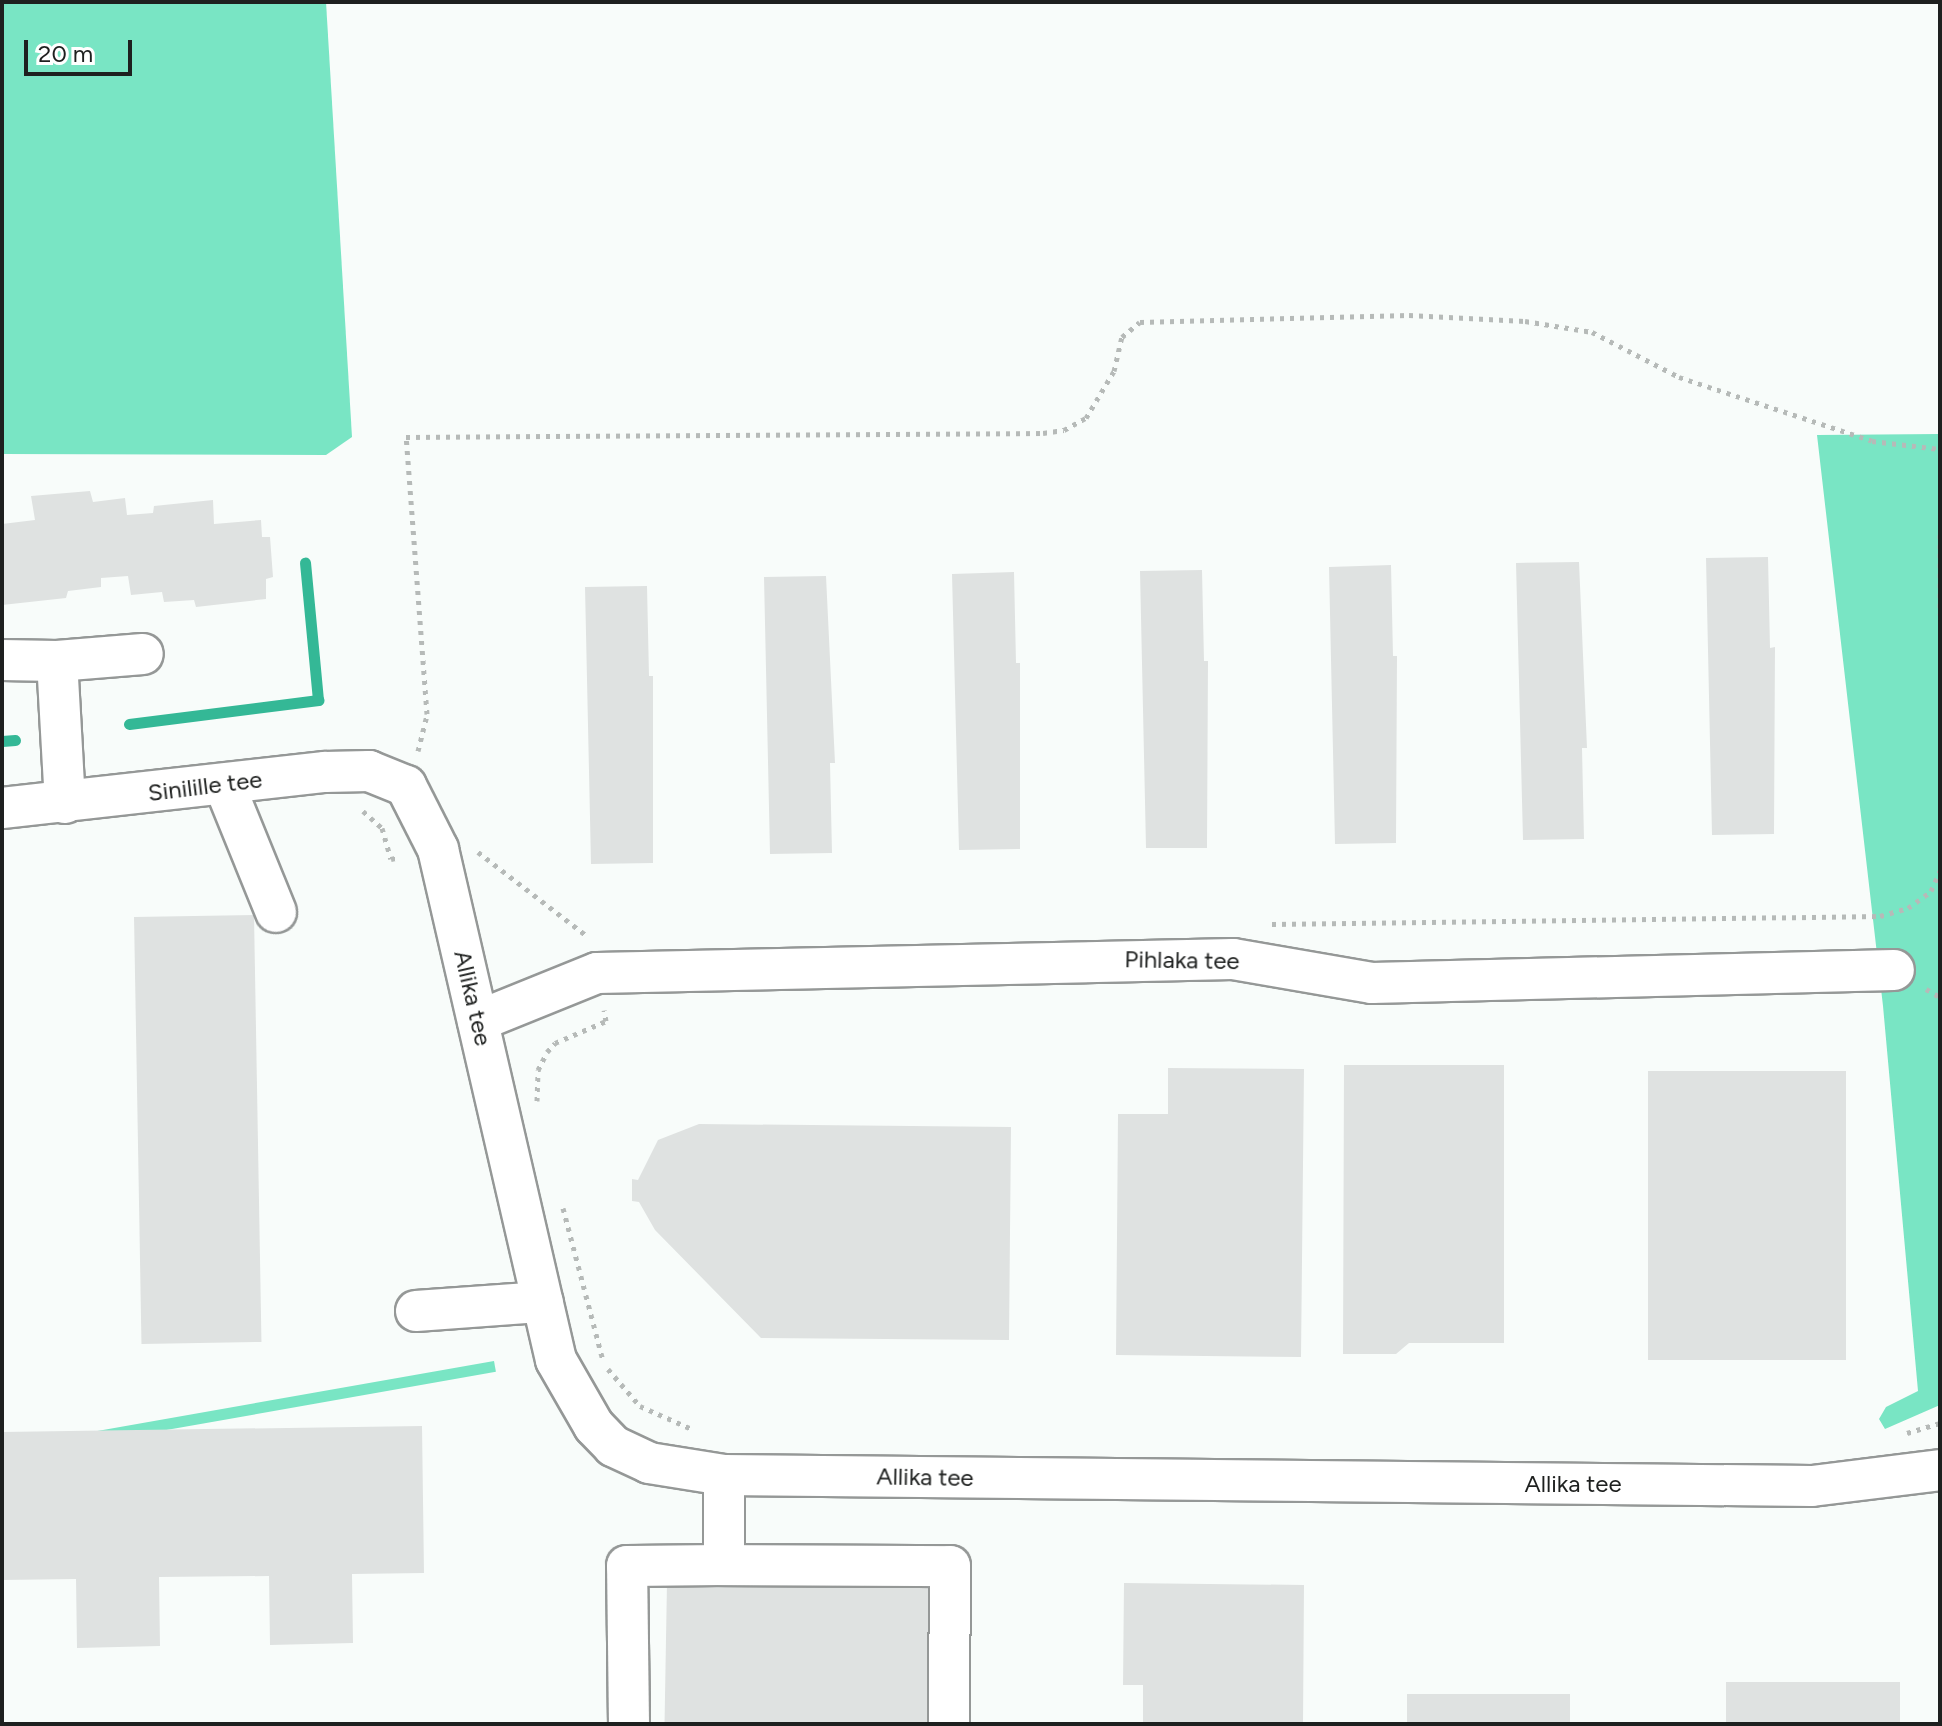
<!DOCTYPE html>
<style>
body{margin:0}
#map{position:relative;width:1942px;height:1726px;overflow:hidden;background:#f8fcfa;font-family:Figtree,sans-serif}
div>[style]{position:absolute}
[style*='--x']{left:calc(var(--x)*1px);top:calc(var(--y)*1px);width:calc(var(--w)*1px);rotate:calc(var(--a)*1deg)}
.green>*{inset:0;background:#79e5c4;transform-origin:0 0}
.stream>*{height:11px;margin:-5.5px;padding:0 5.5px;transform-origin:5.5px;border-radius:5.5px;background:#34b896}
.building>*{inset:0;background:#dfe2e1;transform-origin:0 0}
.path>*{height:5px;margin-top:-2.5px;transform-origin:0;background:repeating-linear-gradient(90deg,#b6bab8 0 4px,transparent 0 10px)}
.roads{filter:drop-shadow(2px 0 #959897) drop-shadow(-2px 0 #959897) drop-shadow(0 2px #959897) drop-shadow(0 -2px #959897)}
.minor>*{height:40px;margin:-20px;padding:0 20px;transform-origin:20px;border-radius:20px;background:#fff}
span{translate:-50% -50%;white-space:nowrap;text-align:center;line-height:1.15;-webkit-text-stroke:8px #fff;paint-order:stroke}
.street-label{font-size:24px;color:#1e201f}
.frame{position:absolute;inset:0;border:4px solid #1e201f;pointer-events:none}
.scale{position:absolute;left:24px;top:40px;width:108px;height:36px;box-sizing:border-box;border:4px solid #1e201f;border-top:0;padding-left:10px;font-size:24px;line-height:28px;white-space:nowrap;color:#1e201f;-webkit-text-stroke:6px #fff;paint-order:stroke}
</style>
<div id="map">
<div class="green">
<i style="clip-path:polygon(2px 2px,326px 2px,352px 437px,326px 455px,2px 454px)"></i>
<i style="clip-path:polygon(1940px 434px,1940px 1405px,1885px 1429px,1879px 1419px,1886px 1407px,1918px 1391px,1883px 1006px,1817px 435px)"></i>
<i style="left:494px;top:1361px;width:11px;height:492px;rotate:80deg"></i>
</div>
<div class="stream">
<i style="--x:129;--y:724;--w:191;--a:-7.2"></i>
<i style="--x:318;--y:700;--w:138;--a:-95.4"></i>
<i style="--x:2;--y:741;--w:13;--a:-4"></i>
</div>
<div class="building">
<i style="clip-path:polygon(90px 491px,93px 502px,125px 498px,127px 515px,153px 513px,154px 506px,213px 500px,214px 524px,261px 520px,262px 537px,270px 537px,273px 577px,266px 579px,266px 599px,196px 607px,194px 600px,164px 602px,162px 592px,131px 595px,128px 576px,101px 578px,101px 587px,68px 591px,66px 598px,2px 605px,2px 524px,35px 520px,31px 496px)"></i>
<i style="clip-path:polygon(1768px 557px,1770px 648px,1775px 647px,1774px 834px,1712px 835px,1706px 558px)"></i>
<i style="clip-path:polygon(1579px 562px,1587px 748px,1582px 748px,1584px 839px,1523px 840px,1516px 563px)"></i>
<i style="clip-path:polygon(1391px 565px,1393px 656px,1397px 656px,1396px 843px,1335px 844px,1329px 567px)"></i>
<i style="clip-path:polygon(1202px 570px,1204px 661px,1208px 661px,1207px 848px,1146px 848px,1140px 571px)"></i>
<i style="clip-path:polygon(1014px 572px,1016px 663px,1020px 663px,1020px 849px,959px 850px,952px 574px)"></i>
<i style="clip-path:polygon(826px 576px,835px 763px,830px 763px,832px 853px,770px 854px,764px 577px)"></i>
<i style="clip-path:polygon(647px 586px,649px 676px,653px 676px,653px 863px,591px 864px,585px 587px)"></i>
<i style="left:254px;top:915px;width:427px;height:120px;rotate:89deg"></i>
<i style="clip-path:polygon(1344px 1065px,1504px 1065px,1504px 1343px,1409px 1343px,1396px 1354px,1343px 1354px)"></i>
<i style="clip-path:polygon(1168px 1068px,1304px 1069px,1301px 1357px,1116px 1355px,1118px 1114px,1168px 1114px)"></i>
<i style="left:1648px;top:1071px;width:198px;height:289px"></i>
<i style="clip-path:polygon(699px 1124px,1011px 1127px,1009px 1340px,761px 1338px,655px 1230px,639px 1202px,632px 1201px,632px 1179px,638px 1180px,658px 1140px)"></i>
<i style="clip-path:polygon(422px 1426px,424px 1573px,352px 1574px,353px 1643px,270px 1645px,269px 1576px,159px 1577px,160px 1646px,77px 1648px,76px 1579px,2px 1580px,2px 1432px)"></i>
<i style="left:667px;top:1582px;width:263px;height:142px;rotate:1deg"></i>
<i style="clip-path:polygon(1124px 1583px,1304px 1585px,1303px 1724px,1143px 1724px,1143px 1685px,1123px 1685px)"></i>
<i style="left:1726px;top:1682px;width:174px;height:42px"></i>
<i style="left:1407px;top:1694px;width:163px;height:30px"></i>
</div>
<div class="path">
<i style="--x:1940;--y:534;--w:81;--a:90"></i>
<i style="--x:418;--y:751;--w:38;--a:-76"></i>
<i style="--x:427;--y:714;--w:278;--a:-94.3"></i>
<i style="--x:406;--y:437;--w:637;--a:-0.36"></i>
<i style="--x:1043;--y:433;--w:21;--a:-8"></i>
<i style="--x:1064;--y:430;--w:25;--a:-29"></i>
<i style="--x:1086;--y:418;--w:55;--a:-59.2"></i>
<i style="--x:1114;--y:371;--w:35;--a:-77"></i>
<i style="--x:1122;--y:337;--w:23;--a:-40"></i>
<i style="--x:1140;--y:322;--w:269;--a:-1.5"></i>
<i style="--x:1409;--y:315;--w:116;--a:3"></i>
<i style="--x:1525;--y:321;--w:68;--a:9.3"></i>
<i style="--x:1592;--y:332;--w:98;--a:27.3"></i>
<i style="--x:1679;--y:377;--w:203;--a:18.3"></i>
<i style="--x:1872;--y:441;--w:68;--a:6.7"></i>
<i style="--x:363;--y:811;--w:25;--a:42"></i>
<i style="--x:382;--y:828;--w:32;--a:74"></i>
<i style="--x:391;--y:859;--w:9;--a:-13"></i>
<i style="--x:478;--y:852;--w:138;--a:37.6"></i>
<i style="--x:1272;--y:924;--w:608;--a:-0.75"></i>
<i style="--x:1880;--y:916;--w:29;--a:-16"></i>
<i style="--x:1908;--y:908;--w:29;--a:-36"></i>
<i style="--x:1931;--y:891;--w:22;--a:-66"></i>
<i style="--x:1926;--y:989;--w:16;--a:30"></i>
<i style="--x:537;--y:1101;--w:31;--a:-88"></i>
<i style="--x:538;--y:1070;--w:20;--a:-63"></i>
<i style="--x:547;--y:1052;--w:12;--a:-48"></i>
<i style="--x:555;--y:1043;--w:56;--a:-23.3"></i>
<i style="--x:606;--y:1021;--w:11;--a:-100"></i>
<i style="--x:563;--y:1208;--w:158;--a:75.3"></i>
<i style="--x:608;--y:1369;--w:49;--a:49.1"></i>
<i style="--x:640;--y:1406;--w:57;--a:23.9"></i>
<i style="--x:1907;--y:1433;--w:34;--a:-17"></i>
</div>
<div class="roads">
<div class="minor">
<i style="--x:2;--y:660;--w:55;--a:1"></i>
<i style="--x:224;--y:784;--w:138;--a:67.9"></i>
<i style="--x:65;--y:803;--w:142;--a:-93.2"></i>
<i style="--x:57;--y:661;--w:86;--a:-4.7"></i>
<i style="--x:2;--y:808;--w:325;--a:-6.4"></i>
<i style="--x:325;--y:772;--w:44;--a:-1.3"></i>
<i style="--x:369;--y:771;--w:40;--a:22"></i>
<i style="--x:406;--y:786;--w:71;--a:63.1"></i>
<i style="--x:438;--y:849;--w:524;--a:77"></i>
<i style="--x:556;--y:1360;--w:76;--a:60.1"></i>
<i style="--x:594;--y:1426;--w:28;--a:46"></i>
<i style="--x:613;--y:1446;--w:40;--a:25"></i>
<i style="--x:649;--y:1463;--w:76;--a:9.1"></i>
<i style="--x:724;--y:1475;--w:1088;--a:0.58"></i>
<i style="--x:1812;--y:1486;--w:129;--a:-7.1"></i>
<i style="--x:478;--y:1021;--w:128;--a:-22"></i>
<i style="--x:597;--y:973;--w:636;--a:-1.26"></i>
<i style="--x:1233;--y:959;--w:141;--a:9.8"></i>
<i style="--x:1372;--y:983;--w:522;--a:-1.43"></i>
<i style="--x:416;--y:1311;--w:127;--a:-4.1"></i>
<i style="--x:724;--y:1475;--w:90;--a:90"></i>
<i style="--x:724;--y:1565;--w:226;--a:0.3"></i>
<i style="--x:950;--y:1566;--w:158;--a:90.4"></i>
<i style="--x:629;--y:1724;--w:158;--a:-90.7"></i>
<i style="--x:627;--y:1566;--w:97;--a:-0.6"></i>
</div>
</div>
<div class="street-label">
<span style="left:205px;top:786px;rotate:-7deg">Sinilille tee</span>
<span style="left:1182px;top:960px;rotate:1deg">Pihlaka tee</span>
<span style="left:473px;top:998px;rotate:77deg">Allika tee</span>
<span style="left:925px;top:1477px;rotate:1deg">Allika tee</span>
<span style="left:1573px;top:1484px">Allika tee</span>
</div>
<div class="frame"></div>
<div class="scale">20 m</div>
</div>
